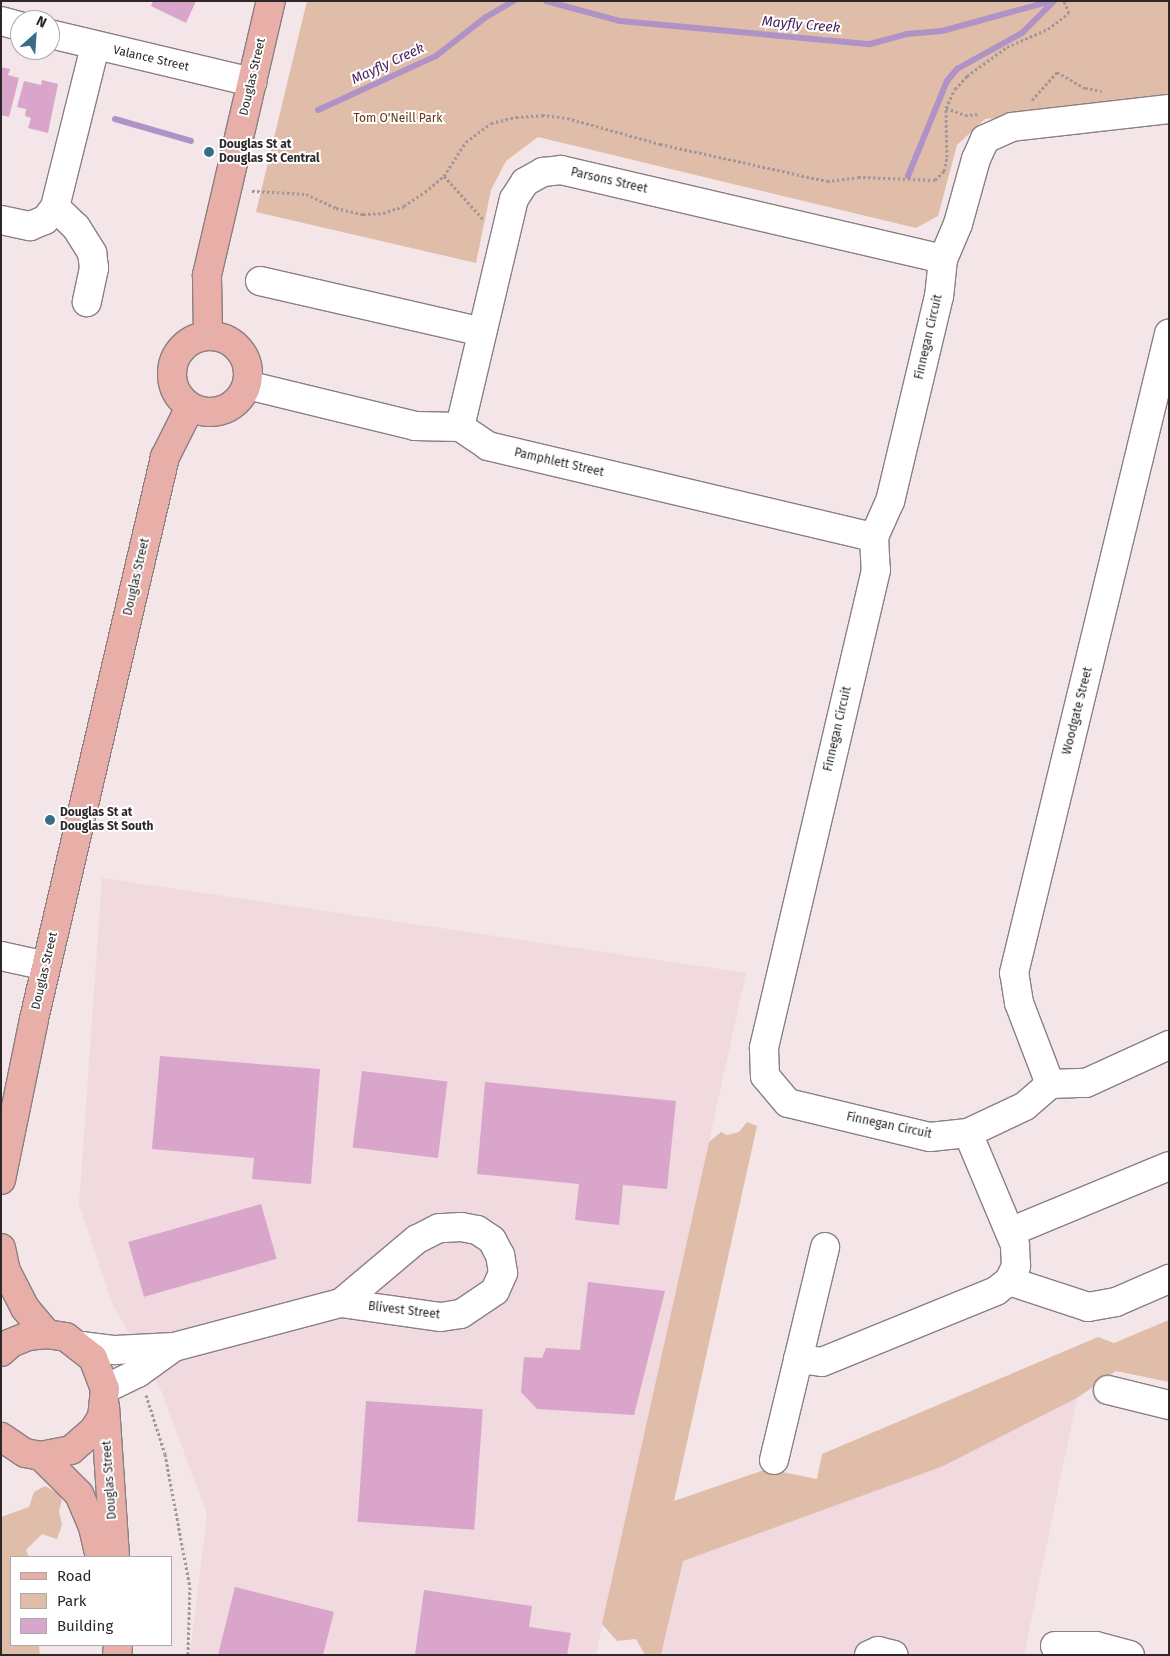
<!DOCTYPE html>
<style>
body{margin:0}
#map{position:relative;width:1170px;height:1656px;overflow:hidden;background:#f3e5e8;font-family:"Fira Sans",sans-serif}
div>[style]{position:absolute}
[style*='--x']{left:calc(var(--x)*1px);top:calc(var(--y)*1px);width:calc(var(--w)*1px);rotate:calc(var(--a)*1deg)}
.built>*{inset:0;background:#f0d9df}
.green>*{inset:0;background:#e0bda8}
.stream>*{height:6px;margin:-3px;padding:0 3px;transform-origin:3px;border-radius:3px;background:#b093c6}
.building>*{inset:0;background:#d9a5cb;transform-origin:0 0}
.path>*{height:3px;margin-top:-1.5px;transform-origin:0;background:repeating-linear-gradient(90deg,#a19799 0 2.5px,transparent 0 5px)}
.roads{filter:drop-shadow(1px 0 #8b7f81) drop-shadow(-1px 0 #8b7f81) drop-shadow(0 1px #8b7f81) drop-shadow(0 -1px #8b7f81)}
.minor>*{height:28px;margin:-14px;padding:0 14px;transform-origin:14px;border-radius:14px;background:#fff}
.major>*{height:28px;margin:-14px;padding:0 14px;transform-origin:14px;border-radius:14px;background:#e8aea8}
.major>.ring{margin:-14px;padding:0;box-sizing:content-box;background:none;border:28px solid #e8aea8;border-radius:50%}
.dots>*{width:14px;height:14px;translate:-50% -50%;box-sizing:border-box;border:2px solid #fff;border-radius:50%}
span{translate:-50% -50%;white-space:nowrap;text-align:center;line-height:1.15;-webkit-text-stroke:4px #fff;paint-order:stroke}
.street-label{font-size:12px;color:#2c2728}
.park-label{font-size:12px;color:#67350e}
.poi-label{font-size:12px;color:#2c2728;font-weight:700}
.left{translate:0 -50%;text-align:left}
.water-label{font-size:14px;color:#451f5d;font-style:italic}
.frame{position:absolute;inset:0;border:2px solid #2c2728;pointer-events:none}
.legend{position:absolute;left:10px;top:1556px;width:162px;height:90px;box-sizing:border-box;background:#fff;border:1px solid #aba9a9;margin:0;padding:6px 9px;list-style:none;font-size:15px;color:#2c2728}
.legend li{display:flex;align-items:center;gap:10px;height:25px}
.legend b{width:25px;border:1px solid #aba9a9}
.north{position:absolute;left:10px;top:10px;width:50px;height:50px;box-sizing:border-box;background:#fff;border:1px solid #aba9a9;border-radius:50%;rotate:26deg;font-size:14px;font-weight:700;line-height:20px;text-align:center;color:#2c2728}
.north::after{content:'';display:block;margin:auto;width:18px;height:22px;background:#386d89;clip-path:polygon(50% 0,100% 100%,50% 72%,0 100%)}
</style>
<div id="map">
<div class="built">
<i style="clip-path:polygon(102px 878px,746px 973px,596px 1655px,190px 1655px,207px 1514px,161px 1390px,112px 1303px,79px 1205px)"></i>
<i style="clip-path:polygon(1077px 1398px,1024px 1655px,661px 1655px,683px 1561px,941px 1467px)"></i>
</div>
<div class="green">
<i style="clip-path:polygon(307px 1px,1169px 1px,1169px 102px,985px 119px,957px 145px,938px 216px,916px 228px,538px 137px,506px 161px,491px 190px,476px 263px,256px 212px)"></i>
<i style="clip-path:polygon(747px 1122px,757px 1126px,674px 1501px,767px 1469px,817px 1479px,822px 1454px,1098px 1337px,1114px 1343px,1169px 1320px,1169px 1382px,1116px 1371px,1077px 1398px,941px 1467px,683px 1561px,661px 1655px,645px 1655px,636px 1639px,617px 1641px,602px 1624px,709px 1142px,721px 1132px,727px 1135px,739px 1132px)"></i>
<i style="clip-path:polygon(45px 1486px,59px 1494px,62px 1500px,59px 1511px,62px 1525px,57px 1539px,42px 1534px,26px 1550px,29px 1557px,11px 1557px,11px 1645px,39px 1645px,40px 1655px,1px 1655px,1px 1517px,29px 1507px,34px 1492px)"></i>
</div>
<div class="stream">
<i style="--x:546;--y:1;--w:77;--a:15.1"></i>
<i style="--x:620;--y:21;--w:251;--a:5.3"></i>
<i style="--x:870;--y:44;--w:38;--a:-15"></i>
<i style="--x:907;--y:34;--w:35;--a:-5"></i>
<i style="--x:942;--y:31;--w:114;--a:-15.3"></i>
<i style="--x:318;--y:110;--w:130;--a:-24.6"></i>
<i style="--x:436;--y:56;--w:63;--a:-38"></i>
<i style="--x:486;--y:17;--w:32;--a:-30"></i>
<i style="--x:115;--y:119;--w:79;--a:16.1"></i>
<i style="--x:908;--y:176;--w:103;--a:-67.7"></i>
<i style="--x:947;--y:81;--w:16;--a:-50"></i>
<i style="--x:957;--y:69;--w:74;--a:-29"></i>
<i style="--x:1022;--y:33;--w:45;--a:-45"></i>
</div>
<div class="building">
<i style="clip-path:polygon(153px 1px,196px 1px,186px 23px,151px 6px)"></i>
<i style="clip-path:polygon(1px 67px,10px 69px,8px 75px,19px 78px,9px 117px,1px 115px)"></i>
<i style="clip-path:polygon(42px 80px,58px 84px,48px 133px,28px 128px,31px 118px,25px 116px,26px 109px,17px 107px,24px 81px,41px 85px)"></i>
<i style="clip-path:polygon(160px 1056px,320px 1069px,311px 1184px,252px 1179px,254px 1158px,152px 1149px)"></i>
<i style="left:362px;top:1071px;width:86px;height:77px;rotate:7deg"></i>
<i style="clip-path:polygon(485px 1082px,676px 1101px,667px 1189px,623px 1185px,619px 1225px,575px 1220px,579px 1184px,477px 1174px)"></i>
<i style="left:261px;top:1204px;width:57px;height:138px;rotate:74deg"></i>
<i style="clip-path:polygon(588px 1282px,665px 1291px,634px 1415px,537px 1409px,521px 1392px,524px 1357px,542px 1358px,546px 1348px,580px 1350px)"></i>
<i style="left:366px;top:1401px;width:117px;height:121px;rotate:4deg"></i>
<i style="clip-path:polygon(235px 1587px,334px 1612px,323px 1655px,218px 1655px)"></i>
<i style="clip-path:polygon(424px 1590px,532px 1606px,529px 1627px,571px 1633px,567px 1655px,415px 1655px)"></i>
</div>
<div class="path">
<i style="--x:1032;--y:100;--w:38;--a:-48"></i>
<i style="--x:1057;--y:72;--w:32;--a:30"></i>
<i style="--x:1085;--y:88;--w:17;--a:10"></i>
<i style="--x:946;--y:108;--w:20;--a:20"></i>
<i style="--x:965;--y:115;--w:14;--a:-4"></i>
<i style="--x:444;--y:176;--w:59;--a:47.7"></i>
<i style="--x:252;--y:191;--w:54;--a:3.2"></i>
<i style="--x:306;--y:194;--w:33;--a:25"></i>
<i style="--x:336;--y:208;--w:28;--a:13"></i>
<i style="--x:363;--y:214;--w:20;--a:-3"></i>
<i style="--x:383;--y:213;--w:22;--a:-18"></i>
<i style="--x:404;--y:206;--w:25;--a:-34"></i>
<i style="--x:425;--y:192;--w:25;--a:-40"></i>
<i style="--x:444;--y:176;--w:40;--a:-57.1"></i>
<i style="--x:466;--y:142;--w:31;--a:-37"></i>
<i style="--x:491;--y:123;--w:26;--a:-13"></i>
<i style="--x:516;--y:117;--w:26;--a:-4"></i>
<i style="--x:542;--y:115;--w:25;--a:7"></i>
<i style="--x:567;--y:118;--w:97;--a:15.6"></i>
<i style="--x:660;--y:144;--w:171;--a:12.5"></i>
<i style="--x:827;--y:181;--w:31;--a:-7"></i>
<i style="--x:858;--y:177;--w:77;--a:2.2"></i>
<i style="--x:935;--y:180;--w:13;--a:-45"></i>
<i style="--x:944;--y:171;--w:14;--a:-78"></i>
<i style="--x:947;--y:157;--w:49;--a:-91.2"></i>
<i style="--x:946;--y:108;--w:21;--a:-65"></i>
<i style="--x:955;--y:89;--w:18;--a:-47"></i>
<i style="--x:967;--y:76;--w:49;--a:-35.9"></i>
<i style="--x:1007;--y:47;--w:45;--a:-23.7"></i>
<i style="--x:1048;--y:29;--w:26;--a:-37"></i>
<i style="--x:1069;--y:13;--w:13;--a:-113"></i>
<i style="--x:146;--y:1395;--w:62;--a:72.1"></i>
<i style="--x:165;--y:1454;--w:135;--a:79.4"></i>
<i style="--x:190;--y:1587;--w:68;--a:91.7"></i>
</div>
<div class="roads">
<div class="minor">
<i style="--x:1;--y:21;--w:20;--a:15"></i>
<i style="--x:50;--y:34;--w:208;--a:13.4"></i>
<i style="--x:1169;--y:109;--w:158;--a:173.5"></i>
<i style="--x:1012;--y:127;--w:30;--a:156"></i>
<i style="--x:985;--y:139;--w:22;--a:114"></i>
<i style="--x:976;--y:159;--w:67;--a:105.5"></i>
<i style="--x:958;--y:224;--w:38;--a:113"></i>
<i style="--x:943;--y:259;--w:37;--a:96"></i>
<i style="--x:939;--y:296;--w:211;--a:103.4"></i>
<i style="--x:890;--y:501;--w:39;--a:114"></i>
<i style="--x:874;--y:537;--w:33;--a:87"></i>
<i style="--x:876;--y:570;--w:491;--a:103.2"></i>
<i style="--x:764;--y:1048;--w:28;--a:88"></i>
<i style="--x:765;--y:1076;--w:35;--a:50"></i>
<i style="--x:788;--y:1103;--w:146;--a:13.5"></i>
<i style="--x:930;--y:1137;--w:38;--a:-6"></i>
<i style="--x:968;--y:1133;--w:63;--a:-25.3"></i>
<i style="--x:1025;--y:1106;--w:33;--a:-41"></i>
<i style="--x:1050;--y:1084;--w:36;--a:-2"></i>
<i style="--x:1086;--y:1083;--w:91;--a:-24.6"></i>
<i style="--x:55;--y:207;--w:29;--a:44"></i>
<i style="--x:76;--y:227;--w:31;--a:58"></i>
<i style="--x:92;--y:253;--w:15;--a:82"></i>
<i style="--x:94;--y:268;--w:35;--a:102"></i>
<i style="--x:1;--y:220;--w:30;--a:12"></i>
<i style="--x:30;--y:226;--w:16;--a:-22"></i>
<i style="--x:45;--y:220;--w:16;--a:-52"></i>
<i style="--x:55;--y:207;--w:165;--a:-76"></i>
<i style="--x:260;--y:281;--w:228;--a:12.9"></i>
<i style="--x:247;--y:385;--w:173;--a:13.7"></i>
<i style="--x:415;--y:426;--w:45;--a:1.3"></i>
<i style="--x:460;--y:427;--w:34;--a:34"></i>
<i style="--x:488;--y:446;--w:397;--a:13.3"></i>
<i style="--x:460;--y:427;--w:234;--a:-76.7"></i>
<i style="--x:514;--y:199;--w:20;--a:-57"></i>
<i style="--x:525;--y:182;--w:21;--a:-29"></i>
<i style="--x:543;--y:172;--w:18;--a:-6"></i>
<i style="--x:561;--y:170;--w:392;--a:13.1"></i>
<i style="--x:1;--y:956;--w:46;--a:12.5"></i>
<i style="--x:1050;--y:1084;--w:87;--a:-110.9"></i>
<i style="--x:1019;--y:1003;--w:30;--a:-99"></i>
<i style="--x:1014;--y:973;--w:658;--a:-76.37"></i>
<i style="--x:1010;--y:1232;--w:172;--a:-22.5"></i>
<i style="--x:1009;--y:1281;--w:83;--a:18.2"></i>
<i style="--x:1088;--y:1307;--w:28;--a:-10"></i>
<i style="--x:1116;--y:1302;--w:58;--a:-23.5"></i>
<i style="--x:81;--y:1346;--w:34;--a:7"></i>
<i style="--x:115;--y:1350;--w:59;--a:-2.9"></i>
<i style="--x:174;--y:1347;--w:173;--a:-14.8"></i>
<i style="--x:341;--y:1303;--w:101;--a:8"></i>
<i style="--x:441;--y:1317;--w:20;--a:-9"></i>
<i style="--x:461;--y:1314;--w:41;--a:-34.1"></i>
<i style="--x:495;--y:1291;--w:20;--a:-66"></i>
<i style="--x:503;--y:1273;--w:18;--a:-99"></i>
<i style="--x:500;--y:1255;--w:17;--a:-118"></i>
<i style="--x:492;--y:1240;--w:18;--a:-146"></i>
<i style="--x:477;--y:1230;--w:16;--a:-169"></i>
<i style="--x:461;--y:1227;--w:22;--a:177"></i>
<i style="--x:439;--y:1228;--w:25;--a:153"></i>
<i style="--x:417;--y:1239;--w:99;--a:139.9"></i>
<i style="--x:798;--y:1359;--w:24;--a:7"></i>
<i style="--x:822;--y:1362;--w:188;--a:-22.2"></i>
<i style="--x:996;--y:1291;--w:16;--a:-38"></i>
<i style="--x:1009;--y:1281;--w:17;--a:-65"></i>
<i style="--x:1016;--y:1266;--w:21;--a:-93"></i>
<i style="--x:1015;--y:1245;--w:121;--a:-112.8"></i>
<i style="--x:105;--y:1389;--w:37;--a:-26"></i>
<i style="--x:138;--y:1373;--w:44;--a:-35.8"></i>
<i style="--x:1108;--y:1390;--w:63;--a:13.8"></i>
<i style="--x:774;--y:1460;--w:219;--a:-76.5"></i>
<i style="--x:1055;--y:1646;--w:41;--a:0"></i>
<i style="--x:1096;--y:1646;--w:35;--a:15"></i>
<i style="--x:869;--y:1655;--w:10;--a:-24"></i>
<i style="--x:878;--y:1651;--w:16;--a:14"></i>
</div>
<div class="major">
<i style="--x:208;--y:335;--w:60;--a:-91"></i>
<i style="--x:207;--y:275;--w:281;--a:-76.9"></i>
<i class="ring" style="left:172px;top:336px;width:48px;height:48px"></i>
<i style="--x:1;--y:1180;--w:164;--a:-78.4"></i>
<i style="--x:34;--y:1019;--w:577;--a:-76.88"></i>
<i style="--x:165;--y:457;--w:56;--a:-63.4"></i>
<i style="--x:1;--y:1248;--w:24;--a:78"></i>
<i style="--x:6;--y:1271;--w:42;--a:62.8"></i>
<i style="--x:25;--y:1308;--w:34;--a:50"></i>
<i style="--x:1;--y:1352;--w:13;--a:-42"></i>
<i style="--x:11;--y:1343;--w:18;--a:-22"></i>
<i style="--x:28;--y:1336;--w:19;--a:-6"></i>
<i style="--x:47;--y:1334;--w:19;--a:9"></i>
<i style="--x:66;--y:1337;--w:34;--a:38"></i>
<i style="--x:93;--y:1358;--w:33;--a:69"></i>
<i style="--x:105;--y:1389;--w:28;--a:96"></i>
<i style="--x:102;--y:1417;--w:15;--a:122"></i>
<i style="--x:94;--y:1430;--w:30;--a:139"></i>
<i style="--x:71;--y:1450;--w:31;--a:169"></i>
<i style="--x:41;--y:1456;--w:16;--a:-169"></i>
<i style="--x:25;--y:1453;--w:29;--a:-146"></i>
<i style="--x:105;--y:1406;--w:151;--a:86.2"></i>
<i style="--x:41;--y:1456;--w:54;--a:45"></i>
<i style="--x:79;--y:1494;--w:36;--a:67"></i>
<i style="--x:93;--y:1527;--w:31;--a:77"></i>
<i style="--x:117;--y:1655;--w:10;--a:-84"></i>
</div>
</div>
<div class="dots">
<i style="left:209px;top:152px;background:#386d89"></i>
<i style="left:50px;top:820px;background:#386d89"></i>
</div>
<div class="street-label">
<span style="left:151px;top:59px;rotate:13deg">Valance Street</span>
<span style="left:253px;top:77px;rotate:-77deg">Douglas Street</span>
<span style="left:609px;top:181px;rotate:13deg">Parsons Street</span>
<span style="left:929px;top:337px;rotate:-77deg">Finnegan Circuit</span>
<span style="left:559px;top:463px;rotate:13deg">Pamphlett Street</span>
<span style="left:137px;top:577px;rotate:-77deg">Douglas Street</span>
<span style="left:1078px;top:711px;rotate:-76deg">Woodgate Street</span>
<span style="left:838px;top:729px;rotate:-77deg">Finnegan Circuit</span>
<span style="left:45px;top:971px;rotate:-77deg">Douglas Street</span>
<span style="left:889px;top:1126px;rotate:12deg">Finnegan Circuit</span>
<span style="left:404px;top:1311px;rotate:7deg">Blivest Street</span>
<span style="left:110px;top:1480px;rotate:-94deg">Douglas Street</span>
</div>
<div class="park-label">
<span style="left:398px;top:119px">Tom O'Neill Park</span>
</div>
<div class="poi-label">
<span class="left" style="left:219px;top:152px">Douglas St at<br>Douglas St Central</span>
<span class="left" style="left:60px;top:820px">Douglas St at<br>Douglas St South</span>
</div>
<div class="water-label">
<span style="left:801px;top:25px;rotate:5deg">Mayfly Creek</span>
<span style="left:388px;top:64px;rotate:-25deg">Mayfly Creek</span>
</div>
<div class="frame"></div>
<ul class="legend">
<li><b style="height:6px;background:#e8aea8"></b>Road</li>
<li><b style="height:14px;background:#e0bda8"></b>Park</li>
<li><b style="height:14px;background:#d9a5cb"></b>Building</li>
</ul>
<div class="north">N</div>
</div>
